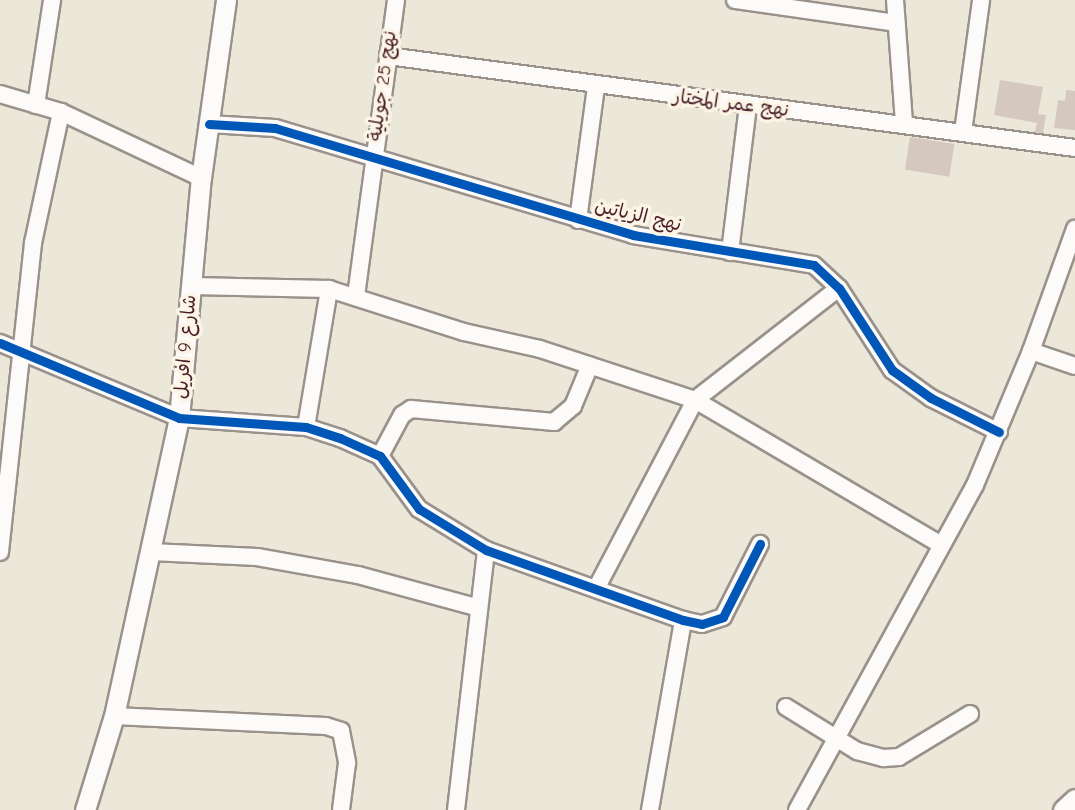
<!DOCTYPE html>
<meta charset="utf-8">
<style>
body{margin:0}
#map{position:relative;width:1075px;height:810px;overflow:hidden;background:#ebe7d9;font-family:"Comic Neue","Playpen Sans Arabic",sans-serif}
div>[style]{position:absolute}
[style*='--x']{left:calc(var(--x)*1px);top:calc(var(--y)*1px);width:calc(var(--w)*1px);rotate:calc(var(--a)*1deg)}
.building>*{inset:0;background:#d5c8bf;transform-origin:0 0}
.roads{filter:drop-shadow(2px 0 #9a918b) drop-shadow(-2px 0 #9a918b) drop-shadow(0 2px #9a918b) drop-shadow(0 -2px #9a918b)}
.minor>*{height:16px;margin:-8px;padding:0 8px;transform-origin:8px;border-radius:8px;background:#fcfbf9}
.tertiary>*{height:19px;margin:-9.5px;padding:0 9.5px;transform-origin:9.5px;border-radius:9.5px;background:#fcfbf9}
.cycleway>*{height:9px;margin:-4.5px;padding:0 4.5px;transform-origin:4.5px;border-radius:4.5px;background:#0057b8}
span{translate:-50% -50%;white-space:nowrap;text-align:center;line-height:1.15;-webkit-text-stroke:7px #fcf5e5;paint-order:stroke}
.street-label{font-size:19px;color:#4a1f2b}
</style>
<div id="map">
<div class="building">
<i style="clip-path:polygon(1000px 80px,1043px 87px,1038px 114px,1046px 115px,1043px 133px,1035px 132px,1037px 123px,994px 115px)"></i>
<i style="clip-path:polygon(1066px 90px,1075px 91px,1075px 130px,1054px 128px,1058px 100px,1065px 101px)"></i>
<i style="left:910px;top:137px;width:45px;height:33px;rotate:9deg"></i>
</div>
<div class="roads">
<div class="minor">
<i style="--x:735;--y:0;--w:163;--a:8.1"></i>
<i style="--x:895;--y:0;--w:124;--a:85.8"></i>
<i style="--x:388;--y:56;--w:693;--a:7.63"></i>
<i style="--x:0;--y:94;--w:64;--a:16.4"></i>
<i style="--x:61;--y:112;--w:155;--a:25.2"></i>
<i style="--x:36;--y:105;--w:106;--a:-81.3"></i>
<i style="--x:209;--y:124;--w:66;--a:3.5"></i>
<i style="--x:275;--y:128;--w:374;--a:16.6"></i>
<i style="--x:633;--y:235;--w:183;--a:9.4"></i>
<i style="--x:814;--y:265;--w:34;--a:43"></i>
<i style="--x:839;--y:288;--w:98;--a:57.1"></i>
<i style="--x:892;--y:370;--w:48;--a:35.7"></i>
<i style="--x:931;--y:398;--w:76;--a:26.6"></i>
<i style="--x:963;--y:132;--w:133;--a:-82.2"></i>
<i style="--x:578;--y:220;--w:134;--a:-82.3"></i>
<i style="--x:730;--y:252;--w:147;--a:-83"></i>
<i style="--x:192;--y:286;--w:137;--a:1.3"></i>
<i style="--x:329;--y:289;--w:142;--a:17.7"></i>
<i style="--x:464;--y:332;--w:78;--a:12.6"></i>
<i style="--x:540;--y:349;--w:163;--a:18.2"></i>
<i style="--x:695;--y:400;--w:286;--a:30.5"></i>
<i style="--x:356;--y:296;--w:299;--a:-82.3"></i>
<i style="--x:0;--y:343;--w:194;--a:22.7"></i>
<i style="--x:179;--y:418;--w:127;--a:4.1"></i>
<i style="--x:306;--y:427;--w:36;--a:18"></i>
<i style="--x:340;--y:438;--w:44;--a:24.2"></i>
<i style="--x:380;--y:456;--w:66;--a:53.7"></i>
<i style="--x:419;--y:509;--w:79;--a:31.5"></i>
<i style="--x:486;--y:550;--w:209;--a:19.6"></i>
<i style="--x:683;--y:620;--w:19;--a:12"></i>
<i style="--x:702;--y:624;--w:22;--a:-18"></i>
<i style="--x:723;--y:617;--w:82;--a:-63.1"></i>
<i style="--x:1031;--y:351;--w:46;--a:18.8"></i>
<i style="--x:306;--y:427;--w:140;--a:-80.5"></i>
<i style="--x:380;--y:456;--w:47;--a:-61.8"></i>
<i style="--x:402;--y:415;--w:11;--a:-34"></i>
<i style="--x:411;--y:409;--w:144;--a:5.2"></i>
<i style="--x:554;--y:422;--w:25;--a:-40"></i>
<i style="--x:573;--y:406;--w:44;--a:-67.5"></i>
<i style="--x:0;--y:552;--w:311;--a:-83.9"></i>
<i style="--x:33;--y:243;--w:134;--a:-77.9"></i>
<i style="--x:151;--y:552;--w:106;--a:2.7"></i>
<i style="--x:257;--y:557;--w:103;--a:10.1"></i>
<i style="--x:358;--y:575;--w:122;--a:15.2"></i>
<i style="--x:597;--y:587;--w:211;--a:-62.3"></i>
<i style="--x:695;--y:400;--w:182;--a:-37.9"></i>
<i style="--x:786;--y:707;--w:84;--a:31.8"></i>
<i style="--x:857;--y:751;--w:28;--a:15"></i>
<i style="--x:884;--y:758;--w:15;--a:-4"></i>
<i style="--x:899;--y:757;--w:83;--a:-31.2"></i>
<i style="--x:114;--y:716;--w:212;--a:2.7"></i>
<i style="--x:326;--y:726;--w:16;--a:18"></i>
<i style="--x:341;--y:731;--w:33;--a:79"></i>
<i style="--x:347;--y:763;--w:47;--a:97.3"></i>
<i style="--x:456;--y:810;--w:262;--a:-83.4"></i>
<i style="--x:650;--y:810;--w:193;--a:-80.1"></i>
<i style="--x:797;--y:810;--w:371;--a:-61.3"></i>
<i style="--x:975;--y:485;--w:145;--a:-67.3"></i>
<i style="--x:1031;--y:351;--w:130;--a:-70.2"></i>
</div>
<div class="tertiary">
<i style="--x:85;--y:810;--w:98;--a:-72.9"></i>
<i style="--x:114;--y:716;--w:305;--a:-77.7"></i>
<i style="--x:179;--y:418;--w:241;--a:-84.8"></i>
<i style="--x:201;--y:178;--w:180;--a:-82"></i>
<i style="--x:1063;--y:810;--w:16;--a:-43"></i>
</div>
</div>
<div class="cycleway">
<i style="--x:209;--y:124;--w:66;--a:3.5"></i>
<i style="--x:275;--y:128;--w:374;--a:16.6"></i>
<i style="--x:633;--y:235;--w:183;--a:9.4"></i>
<i style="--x:814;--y:265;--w:34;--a:43"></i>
<i style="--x:839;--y:288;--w:98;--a:57.1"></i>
<i style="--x:892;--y:370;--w:48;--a:35.7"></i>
<i style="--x:931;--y:398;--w:76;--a:26.6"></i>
<i style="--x:0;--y:343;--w:194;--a:22.7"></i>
<i style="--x:179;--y:418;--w:127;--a:4.1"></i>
<i style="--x:306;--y:427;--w:36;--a:18"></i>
<i style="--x:340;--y:438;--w:44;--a:24.2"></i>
<i style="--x:380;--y:456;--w:66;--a:53.7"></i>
<i style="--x:419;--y:509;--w:79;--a:31.5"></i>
<i style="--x:486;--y:550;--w:209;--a:19.6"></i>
<i style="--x:683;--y:620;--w:19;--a:12"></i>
<i style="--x:702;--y:624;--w:22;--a:-18"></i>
<i style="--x:723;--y:617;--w:82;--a:-63.1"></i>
</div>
<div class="street-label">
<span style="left:383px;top:86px;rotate:-82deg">نهج 25 جويلية</span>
<span style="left:731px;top:104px;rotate:7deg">نهج عمر المختار</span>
<span style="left:638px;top:216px;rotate:13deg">نهج الزياتين</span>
<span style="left:186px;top:347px;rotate:-85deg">شارع 9 افريل</span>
</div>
</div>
